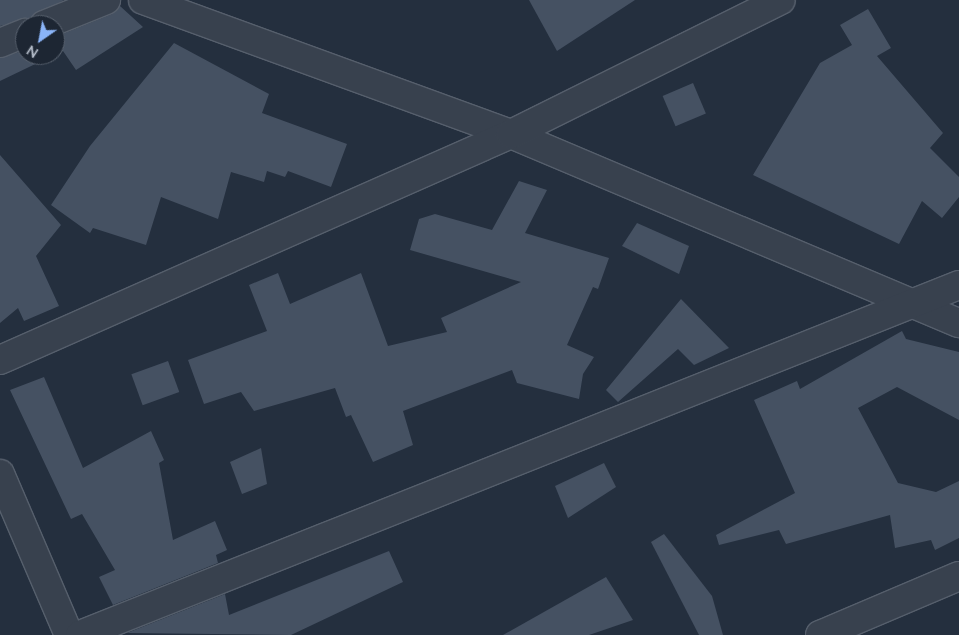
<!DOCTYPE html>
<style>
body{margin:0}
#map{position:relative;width:959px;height:635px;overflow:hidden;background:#242f3e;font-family:Mulish,sans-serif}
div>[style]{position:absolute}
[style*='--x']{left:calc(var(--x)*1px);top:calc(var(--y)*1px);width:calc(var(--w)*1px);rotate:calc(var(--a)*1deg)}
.building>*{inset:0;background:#455162;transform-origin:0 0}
.roads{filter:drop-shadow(1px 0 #565f6c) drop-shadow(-1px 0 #565f6c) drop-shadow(0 1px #565f6c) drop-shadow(0 -1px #565f6c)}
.minor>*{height:28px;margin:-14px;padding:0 14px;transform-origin:14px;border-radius:14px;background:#38414e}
span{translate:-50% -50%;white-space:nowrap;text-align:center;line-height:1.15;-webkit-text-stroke:4px #1d2633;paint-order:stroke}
.north{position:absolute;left:15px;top:15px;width:50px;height:50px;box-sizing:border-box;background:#1d2633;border:1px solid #59626f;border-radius:50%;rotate:213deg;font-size:14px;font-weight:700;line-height:20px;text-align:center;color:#b4bcc9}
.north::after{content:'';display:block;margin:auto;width:18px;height:22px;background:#8ab4f8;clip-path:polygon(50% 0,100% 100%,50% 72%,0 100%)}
</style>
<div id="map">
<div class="building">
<i style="clip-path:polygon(0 0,64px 0,30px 19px,0 26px)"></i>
<i style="clip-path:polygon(529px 0,635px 0,557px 51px)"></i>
<i style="clip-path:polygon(120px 6px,143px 27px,76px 70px,63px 51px,55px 54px,55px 37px,112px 14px)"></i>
<i style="clip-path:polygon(868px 9px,891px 48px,877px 56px,943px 133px,930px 148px,959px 177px,959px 197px,942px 218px,922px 201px,899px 244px,753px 175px,820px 63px,852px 45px,840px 25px)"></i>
<i style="clip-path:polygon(174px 43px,269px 94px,262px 113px,347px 144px,331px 187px,288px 171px,285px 177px,267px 171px,264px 182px,231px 172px,218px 219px,161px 197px,146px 245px,93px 228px,90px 233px,51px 205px,90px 146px)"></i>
<i style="clip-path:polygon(25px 50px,25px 55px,54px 55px,0 81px,0 58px)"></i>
<i style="left:693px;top:83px;width:33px;height:33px;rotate:67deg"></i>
<i style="clip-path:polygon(0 155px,61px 225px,36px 256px,59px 306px,24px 321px,18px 308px,0 323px)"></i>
<i style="clip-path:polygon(519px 181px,547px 190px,525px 233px,609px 258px,598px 289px,593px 287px,567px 345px,594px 357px,583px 374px,579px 399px,517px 383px,512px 370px,403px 411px,413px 445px,373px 462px,351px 415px,346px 417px,335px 388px,254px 411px,241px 392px,204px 404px,188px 360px,267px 331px,249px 285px,278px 273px,290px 304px,361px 273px,388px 346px,447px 332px,441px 318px,521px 282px,410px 250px,419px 219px,435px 214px,492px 230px)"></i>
<i style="clip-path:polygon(637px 223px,689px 246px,679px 274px,622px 246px)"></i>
<i style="clip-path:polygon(681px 299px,729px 348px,694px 365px,678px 349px,618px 402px,606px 390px)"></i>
<i style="clip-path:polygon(902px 331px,906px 339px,959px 352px,959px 420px,897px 387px,858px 408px,898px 483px,936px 492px,959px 481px,959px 538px,935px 550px,931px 540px,895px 548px,890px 515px,786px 544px,779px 530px,719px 545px,716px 535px,795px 493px,754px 400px,797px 381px,800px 389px)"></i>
<i style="left:168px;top:361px;width:33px;height:39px;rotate:70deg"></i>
<i style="clip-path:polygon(44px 377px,83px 468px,151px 431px,164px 460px,159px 463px,173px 540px,215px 521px,227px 550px,216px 555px,218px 563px,113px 605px,99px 577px,115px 570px,82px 514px,71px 519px,10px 390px)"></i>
<i style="clip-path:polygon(261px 448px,267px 484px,242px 494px,230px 462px)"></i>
<i style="clip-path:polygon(604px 463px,616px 487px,568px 518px,555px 486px)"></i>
<i style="clip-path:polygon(664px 534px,712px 596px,723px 635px,699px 635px,651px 542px)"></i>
<i style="clip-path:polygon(389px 551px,403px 582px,291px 635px,127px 633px,225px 594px,229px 615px)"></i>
<i style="clip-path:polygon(606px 577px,633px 620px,589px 635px,503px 635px)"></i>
</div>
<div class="roads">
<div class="minor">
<i style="--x:143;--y:0;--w:392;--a:20"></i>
<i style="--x:511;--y:134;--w:486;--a:22.9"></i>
<i style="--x:44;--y:25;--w:67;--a:-22"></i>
<i style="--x:0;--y:43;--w:27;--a:-22"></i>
<i style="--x:0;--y:360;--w:559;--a:-23.86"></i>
<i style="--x:511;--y:134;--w:301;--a:-26.4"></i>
<i style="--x:0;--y:474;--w:175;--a:66.8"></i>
<i style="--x:80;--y:635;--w:946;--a:-21.71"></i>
<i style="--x:820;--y:635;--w:151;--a:-23"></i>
</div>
</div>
<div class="north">N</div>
</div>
